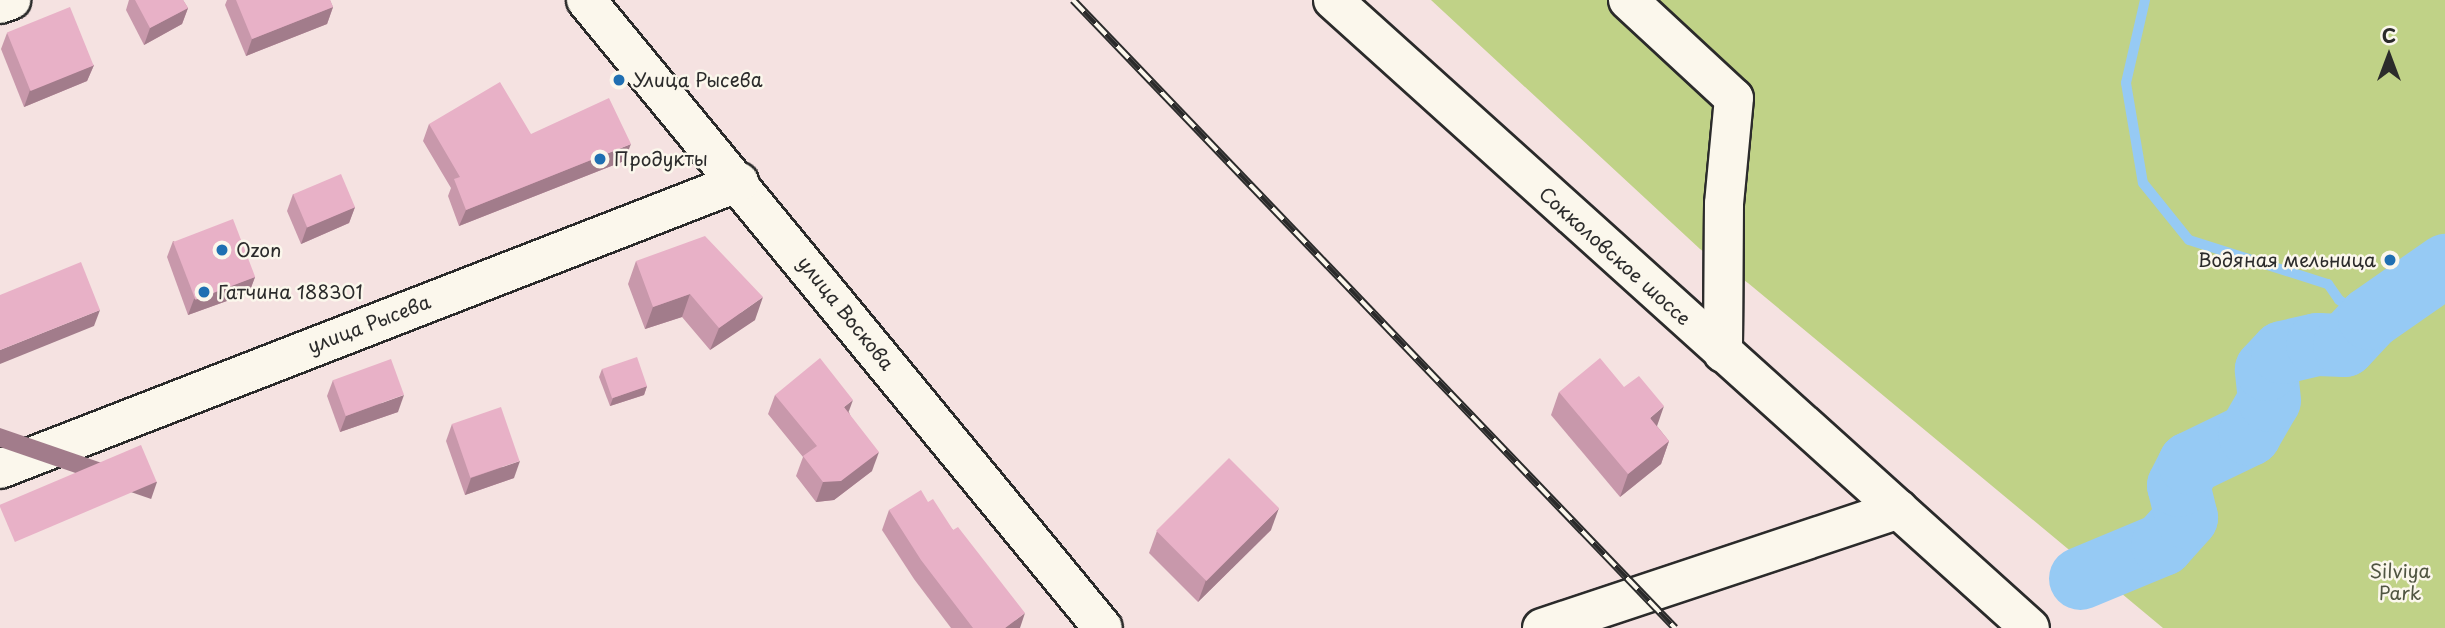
<!DOCTYPE html>
<meta charset="utf-8">
<style>
body{margin:0}
#map{position:relative;width:2445px;height:628px;overflow:hidden;background:#f5e2e1;font-family:"Playpen Sans",sans-serif}
div>[style]{position:absolute}
[style*='--x']{left:calc(var(--x)*1px);top:calc(var(--y)*1px);width:calc(var(--w)*1px);rotate:calc(var(--a)*1deg)}
.green>*{inset:0;background:#c0d287}
.stream>*{height:10px;margin:-5px;padding:0 5px;transform-origin:5px;border-radius:5px;background:#96caf4}
.river>*{height:63px;margin:-31.5px;padding:0 31.5px;transform-origin:31.5px;border-radius:31.5px;background:#96caf4}
.roads{filter:drop-shadow(2px 0 #2b2b2b) drop-shadow(-2px 0 #2b2b2b) drop-shadow(0 2px #2b2b2b) drop-shadow(0 -2px #2b2b2b)}
.street>*{height:38px;margin:-19px;padding:0 19px;transform-origin:19px;border-radius:19px;background:#fbf7ec}
.secondary>*{height:38px;margin:-19px;padding:0 19px;transform-origin:19px;border-radius:19px;background:#fbf7ec}
.rail>*{height:8px;margin-top:-4px;transform-origin:0;background:repeating-linear-gradient(90deg,#fbf7ec 0 16px,#2b2b2b 0 32px);box-sizing:border-box;border-block:2px solid #2b2b2b}
.wall>*{inset:0;background:#c898ab}
.shaded-wall>*{inset:0;background:#a27c8b;transform-origin:0 0}
.building>*{inset:0;background:#e8b1c7;transform-origin:0 0}
.dots>*{width:19px;height:19px;translate:-50% -50%;box-sizing:border-box;border:4px solid #fbf7ec;border-radius:50%}
span{translate:-50% -50%;white-space:nowrap;text-align:center;line-height:1.15;-webkit-text-stroke:5px #fbf7ec;paint-order:stroke}
.poi-label{font-size:19px;color:#2b2b2b}
.left{translate:0 -50%;text-align:left}
.right{translate:-100% -50%;text-align:right}
.street-label{font-size:19px;color:#2b2b2b}
.park-label{font-size:19px;color:#505542}
.north{position:absolute;left:2354px;top:21px;width:70px;height:70px;-webkit-text-stroke:5px #fbf7ec;paint-order:stroke;rotate:0deg;font-size:19px;font-weight:700;line-height:28px;text-align:center;color:#2b2b2b}
.north::after{content:'';display:block;margin:auto;width:24px;height:32px;background:#2b2b2b;clip-path:polygon(50% 0,100% 100%,50% 72%,0 100%)}
</style>
<div id="map">
<div class="green">
<i style="clip-path:polygon(1431px 0,2445px 0,2445px 628px,2163px 628px,1748px 283px,1700px 249px)"></i>
</div>
<div class="stream">
<i style="--x:2145;--y:0;--w:85;--a:102.9"></i>
<i style="--x:2126;--y:83;--w:101;--a:80.4"></i>
<i style="--x:2143;--y:183;--w:73;--a:51.1"></i>
<i style="--x:2189;--y:240;--w:146;--a:17.6"></i>
<i style="--x:2328;--y:284;--w:19;--a:55"></i>
<i style="--x:2339;--y:300;--w:35;--a:31"></i>
<i style="--x:2133;--y:556;--w:27;--a:10"></i>
<i style="--x:2160;--y:561;--w:29;--a:-12"></i>
<i style="--x:2188;--y:555;--w:20;--a:-66"></i>
<i style="--x:2196;--y:537;--w:22;--a:-117"></i>
</div>
<div class="river">
<i style="--x:2080;--y:578;--w:89;--a:-22.5"></i>
<i style="--x:2162;--y:544;--w:36;--a:-48"></i>
<i style="--x:2186;--y:517;--w:33;--a:-104"></i>
<i style="--x:2178;--y:485;--w:25;--a:-63"></i>
<i style="--x:2189;--y:463;--w:67;--a:-25.8"></i>
<i style="--x:2249;--y:434;--w:39;--a:-60"></i>
<i style="--x:2269;--y:400;--w:31;--a:-96"></i>
<i style="--x:2266;--y:369;--w:23;--a:-47"></i>
<i style="--x:2282;--y:352;--w:36;--a:-13"></i>
<i style="--x:2317;--y:344;--w:27;--a:2"></i>
<i style="--x:2344;--y:345;--w:37;--a:-47"></i>
<i style="--x:2369;--y:318;--w:93;--a:-34.9"></i>
</div>
<div class="roads">
<div class="street">
<i style="--x:1628;--y:0;--w:144;--a:42.8"></i>
<i style="--x:1734;--y:98;--w:106;--a:95.4"></i>
<i style="--x:1724;--y:204;--w:149;--a:90.4"></i>
<i style="--x:0;--y:4;--w:12;--a:-20"></i>
</div>
<div class="secondary">
<i style="--x:586;--y:0;--w:813;--a:50.54"></i>
<i style="--x:1333;--y:0;--w:938;--a:42.02"></i>
<i style="--x:0;--y:469;--w:793;--a:-21.22"></i>
<i style="--x:1542;--y:628;--w:376;--a:-18.4"></i>
</div>
</div>
<div class="rail">
<i style="--x:1073;--y:0;--w:870;--a:46.21"></i>
</div>
<div class="wall">
<i style="clip-path:polygon(129px 0,183px 0,188px 8px,182px 24px,144px 45px,126px 10px)"></i>
<i style="clip-path:polygon(227px 0,330px 0,333px 7px,327px 24px,246px 56px,225px 5px)"></i>
<i style="clip-path:polygon(7px 33px,94px 65px,87px 81px,24px 107px,1px 49px)"></i>
<i style="clip-path:polygon(429px 124px,531px 134px,624px 161px,459px 226px,448px 196px,451px 188px,423px 141px)"></i>
<i style="clip-path:polygon(293px 194px,355px 207px,349px 223px,301px 244px,287px 211px)"></i>
<i style="clip-path:polygon(173px 241px,255px 277px,249px 293px,188px 315px,167px 257px)"></i>
<i style="clip-path:polygon(636px 261px,755px 320px,710px 350px,682px 317px,645px 329px,628px 284px)"></i>
<i style="clip-path:polygon(602px 369px,647px 386px,644px 395px,610px 406px,599px 377px)"></i>
<i style="clip-path:polygon(333px 380px,398px 412px,340px 432px,327px 396px)"></i>
<i style="clip-path:polygon(1559px 392px,1657px 426px,1669px 441px,1661px 464px,1620px 497px,1551px 415px)"></i>
<i style="clip-path:polygon(775px 395px,849px 412px,872px 471px,834px 500px,816px 502px,796px 476px,803px 457px,768px 414px)"></i>
<i style="clip-path:polygon(452px 424px,514px 478px,465px 495px,446px 441px)"></i>
<i style="clip-path:polygon(928px 502px,953px 530px,1020px 628px,951px 628px,914px 579px,882px 530px,889px 510px)"></i>
<i style="clip-path:polygon(1271px 530px,1198px 602px,1149px 553px,1157px 531px)"></i>
</div>
<div class="shaded-wall">
<i style="clip-path:polygon(333px 7px,327px 24px,246px 56px,252px 39px)"></i>
<i style="clip-path:polygon(188px 8px,182px 24px,144px 45px,150px 28px)"></i>
<i style="clip-path:polygon(94px 65px,87px 81px,24px 107px,30px 90px)"></i>
<i style="clip-path:polygon(631px 144px,624px 161px,459px 226px,466px 210px)"></i>
<i style="clip-path:polygon(355px 207px,349px 223px,301px 244px,307px 227px)"></i>
<i style="clip-path:polygon(255px 277px,249px 293px,188px 315px,194px 299px)"></i>
<i style="clip-path:polygon(690px 294px,682px 317px,645px 329px,653px 307px)"></i>
<i style="clip-path:polygon(763px 297px,755px 320px,710px 350px,719px 328px)"></i>
<i style="clip-path:polygon(100px 310px,94px 326px,0 364px,0 350px)"></i>
<i style="clip-path:polygon(647px 386px,644px 395px,610px 406px,613px 398px)"></i>
<i style="clip-path:polygon(404px 395px,398px 412px,340px 432px,346px 416px)"></i>
<i style="clip-path:polygon(853px 400px,846px 419px,844px 407px)"></i>
<i style="clip-path:polygon(1664px 406px,1656px 429px,1650px 418px)"></i>
<i style="clip-path:polygon(1669px 441px,1661px 464px,1620px 497px,1628px 474px)"></i>
<i style="clip-path:polygon(879px 452px,872px 471px,834px 500px,816px 502px,823px 482px)"></i>
<i style="clip-path:polygon(520px 461px,514px 478px,465px 495px,471px 478px)"></i>
<i style="left:157px;top:482px;width:18px;height:171px;rotate:109deg"></i>
<i style="clip-path:polygon(1279px 508px,1271px 530px,1198px 602px,1206px 580px)"></i>
<i style="clip-path:polygon(1025px 613px,1020px 628px,1005px 628px)"></i>
</div>
<div class="building">
<i style="clip-path:polygon(135px 0,183px 0,188px 8px,150px 28px)"></i>
<i style="clip-path:polygon(236px 0,330px 0,333px 7px,252px 39px)"></i>
<i style="left:70px;top:7px;width:63px;height:68px;rotate:68deg"></i>
<i style="clip-path:polygon(500px 82px,531px 134px,609px 98px,631px 144px,466px 210px,454px 179px,460px 177px,429px 124px)"></i>
<i style="left:341px;top:174px;width:36px;height:52px;rotate:67deg"></i>
<i style="left:233px;top:219px;width:62px;height:64px;rotate:69deg"></i>
<i style="clip-path:polygon(705px 236px,763px 297px,719px 328px,690px 294px,653px 307px,636px 261px)"></i>
<i style="clip-path:polygon(81px 262px,100px 310px,0 350px,0 295px)"></i>
<i style="left:637px;top:357px;width:31px;height:37px;rotate:71deg"></i>
<i style="clip-path:polygon(820px 358px,853px 400px,844px 407px,879px 452px,841px 481px,823px 482px,803px 456px,817px 446px,775px 395px)"></i>
<i style="clip-path:polygon(1600px 358px,1624px 387px,1639px 376px,1664px 406px,1650px 418px,1669px 441px,1628px 474px,1559px 392px)"></i>
<i style="left:391px;top:359px;width:38px;height:62px;rotate:70deg"></i>
<i style="left:501px;top:407px;width:57px;height:52px;rotate:71deg"></i>
<i style="left:141px;top:445px;width:40px;height:154px;rotate:67deg"></i>
<i style="left:1229px;top:458px;width:71px;height:103px;rotate:45deg"></i>
<i style="clip-path:polygon(921px 490px,928px 502px,933px 499px,953px 530px,958px 527px,1025px 613px,1005px 628px,973px 628px,921px 560px,889px 510px)"></i>
</div>
<div class="dots">
<i style="left:619px;top:80px;background:#1f6fb2"></i>
<i style="left:600px;top:159px;background:#1f6fb2"></i>
<i style="left:222px;top:250px;background:#1f6fb2"></i>
<i style="left:2390px;top:260px;background:#1f6fb2"></i>
<i style="left:204px;top:292px;background:#1f6fb2"></i>
</div>
<div class="poi-label">
<span class="left" style="left:633px;top:80px">Улица Рысева</span>
<span class="left" style="left:614px;top:159px">Продукты</span>
<span class="left" style="left:236px;top:250px">Ozon</span>
<span class="right" style="left:2376px;top:260px">Водяная мельница</span>
<span class="left" style="left:218px;top:292px">Гатчина 188301</span>
</div>
<div class="street-label">
<span style="left:1615px;top:256px;rotate:42deg">Сокколовское шоссе</span>
<span style="left:846px;top:313px;rotate:51deg">улица Воскова</span>
<span style="left:369px;top:324px;rotate:-21deg">улица Рысева</span>
</div>
<div class="park-label">
<span style="left:2400px;top:582px">Silviya<br>Park</span>
</div>
<div class="north">С</div>
</div>
